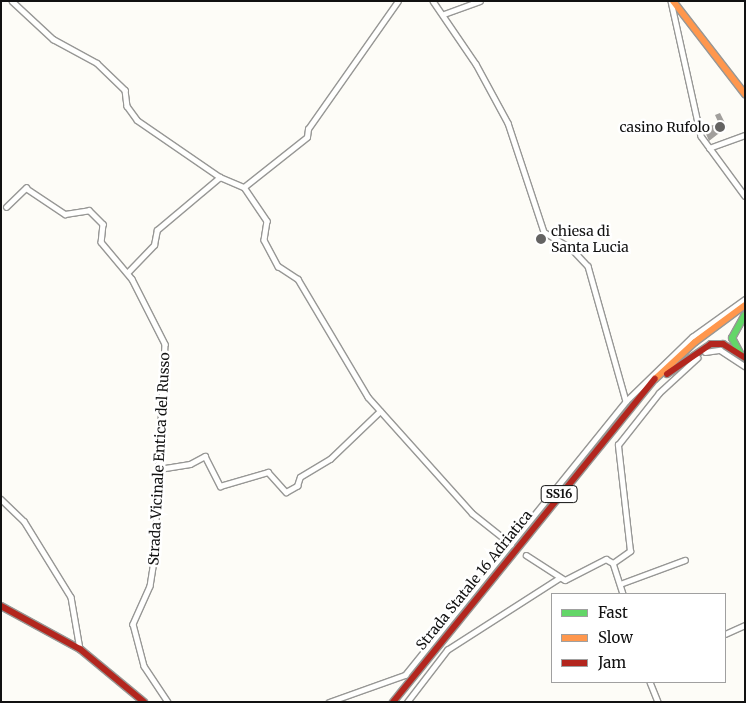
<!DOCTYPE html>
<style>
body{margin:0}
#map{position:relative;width:746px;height:703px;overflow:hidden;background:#fdfcf7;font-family:Merriweather,serif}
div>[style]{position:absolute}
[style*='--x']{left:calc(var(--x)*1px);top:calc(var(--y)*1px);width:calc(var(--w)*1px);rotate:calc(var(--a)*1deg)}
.building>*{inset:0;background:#a19f9c}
.roads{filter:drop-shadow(1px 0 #979795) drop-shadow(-1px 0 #979795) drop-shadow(0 1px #979795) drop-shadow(0 -1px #979795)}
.street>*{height:4.5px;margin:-2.25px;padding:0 2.25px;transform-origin:2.25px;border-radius:2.25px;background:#fffffe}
.fast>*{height:6px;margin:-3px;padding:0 3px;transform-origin:3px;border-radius:3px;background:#63d668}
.slow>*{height:6px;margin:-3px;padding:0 3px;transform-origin:3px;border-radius:3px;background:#ff974d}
.jam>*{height:6px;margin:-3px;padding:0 3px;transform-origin:3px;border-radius:3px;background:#b3261e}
.dots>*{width:14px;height:14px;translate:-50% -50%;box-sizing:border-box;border:2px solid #fff;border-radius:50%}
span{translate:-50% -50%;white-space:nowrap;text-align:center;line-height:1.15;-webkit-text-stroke:5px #fff;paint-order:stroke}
.shield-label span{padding:1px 4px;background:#fff;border:1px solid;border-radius:4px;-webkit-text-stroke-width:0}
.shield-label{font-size:12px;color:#111;font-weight:700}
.poi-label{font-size:14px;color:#111}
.right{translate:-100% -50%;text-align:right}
.left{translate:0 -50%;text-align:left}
.street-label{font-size:14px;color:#111}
.frame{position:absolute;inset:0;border:2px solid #111;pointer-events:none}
.legend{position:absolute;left:551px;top:593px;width:175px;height:90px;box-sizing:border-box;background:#fff;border:1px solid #a0a0a0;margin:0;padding:6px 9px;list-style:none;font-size:15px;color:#111}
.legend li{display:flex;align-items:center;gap:10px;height:25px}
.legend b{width:25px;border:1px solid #a0a0a0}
</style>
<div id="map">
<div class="building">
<i style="clip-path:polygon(720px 113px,727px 127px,709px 141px,703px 127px,719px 124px,715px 115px)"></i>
</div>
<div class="roads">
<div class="street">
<i style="--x:12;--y:1;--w:56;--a:42.8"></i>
<i style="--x:53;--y:39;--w:50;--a:28.6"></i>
<i style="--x:97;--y:63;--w:39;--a:44"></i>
<i style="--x:125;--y:90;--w:16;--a:83"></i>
<i style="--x:127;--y:106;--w:17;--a:54"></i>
<i style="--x:137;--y:120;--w:101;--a:34.5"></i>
<i style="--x:220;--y:177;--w:26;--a:23"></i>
<i style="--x:244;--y:187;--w:41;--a:55.9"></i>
<i style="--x:267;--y:221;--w:19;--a:99"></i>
<i style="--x:264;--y:240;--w:30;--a:62"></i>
<i style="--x:278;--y:266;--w:24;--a:33"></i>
<i style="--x:298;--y:279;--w:137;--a:59.3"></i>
<i style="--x:368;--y:397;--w:156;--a:48.1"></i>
<i style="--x:472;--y:513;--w:50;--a:38.5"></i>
<i style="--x:433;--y:1;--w:76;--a:55.7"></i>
<i style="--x:476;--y:64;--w:67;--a:61.5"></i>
<i style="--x:508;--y:123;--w:115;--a:71.7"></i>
<i style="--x:544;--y:232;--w:33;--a:31"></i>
<i style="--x:572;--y:249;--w:23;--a:47"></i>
<i style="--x:588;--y:266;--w:140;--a:74.3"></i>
<i style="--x:671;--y:1;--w:138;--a:77.5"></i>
<i style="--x:701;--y:136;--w:74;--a:53.7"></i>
<i style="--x:444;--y:14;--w:38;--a:-20"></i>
<i style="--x:709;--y:148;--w:38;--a:-20"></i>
<i style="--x:244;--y:187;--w:80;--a:-38.4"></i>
<i style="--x:307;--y:137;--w:8;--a:-83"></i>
<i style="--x:308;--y:129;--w:156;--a:-54.9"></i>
<i style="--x:6;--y:207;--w:28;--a:-44"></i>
<i style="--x:26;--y:188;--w:47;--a:33.7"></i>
<i style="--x:65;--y:214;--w:24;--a:-9"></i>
<i style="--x:89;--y:210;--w:20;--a:45"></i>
<i style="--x:103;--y:224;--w:18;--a:96"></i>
<i style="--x:101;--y:242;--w:48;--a:50"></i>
<i style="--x:132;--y:279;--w:73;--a:63.1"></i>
<i style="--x:165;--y:344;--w:217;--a:92.9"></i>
<i style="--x:154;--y:561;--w:25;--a:99"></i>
<i style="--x:150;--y:586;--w:42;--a:114.1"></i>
<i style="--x:133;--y:624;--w:43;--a:75.3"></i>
<i style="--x:144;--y:666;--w:43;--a:56.3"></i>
<i style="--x:127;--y:273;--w:39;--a:-46"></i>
<i style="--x:154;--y:245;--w:15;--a:-79"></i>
<i style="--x:157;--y:230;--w:82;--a:-40.1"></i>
<i style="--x:705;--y:352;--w:15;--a:-8"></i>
<i style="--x:720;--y:350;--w:30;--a:33"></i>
<i style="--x:159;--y:469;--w:31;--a:-9"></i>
<i style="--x:190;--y:464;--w:17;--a:-28"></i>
<i style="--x:205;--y:456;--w:34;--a:63"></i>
<i style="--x:220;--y:486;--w:50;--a:-16.3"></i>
<i style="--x:268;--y:472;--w:27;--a:48"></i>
<i style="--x:286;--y:492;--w:13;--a:-29"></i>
<i style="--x:297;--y:486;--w:9;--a:-72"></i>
<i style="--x:300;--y:477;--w:35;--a:-31"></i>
<i style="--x:330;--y:459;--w:69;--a:-43.8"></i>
<i style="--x:1;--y:499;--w:32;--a:44"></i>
<i style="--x:24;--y:521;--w:89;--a:58.3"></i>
<i style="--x:71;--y:597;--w:53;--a:80.2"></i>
<i style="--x:526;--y:555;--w:46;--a:32.7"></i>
<i style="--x:565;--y:580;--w:46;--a:-27.1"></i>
<i style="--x:606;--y:559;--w:8;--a:30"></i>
<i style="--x:613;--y:563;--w:33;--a:72"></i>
<i style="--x:613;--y:563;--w:21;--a:-35"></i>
<i style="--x:630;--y:551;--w:107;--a:-96.5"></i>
<i style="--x:618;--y:445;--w:66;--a:-51.7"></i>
<i style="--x:659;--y:393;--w:52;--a:-42.6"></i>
<i style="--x:620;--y:584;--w:69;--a:-20.3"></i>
<i style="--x:725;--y:634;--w:22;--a:-24"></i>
<i style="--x:650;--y:682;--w:22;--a:68"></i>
<i style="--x:329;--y:702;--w:81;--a:-19.6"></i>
<i style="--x:405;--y:675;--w:352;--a:-51.1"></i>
<i style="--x:626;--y:401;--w:92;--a:-44.1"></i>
<i style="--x:692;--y:337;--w:65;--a:-35.6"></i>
<i style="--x:407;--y:702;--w:66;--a:-52.4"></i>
<i style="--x:447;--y:650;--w:133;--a:-32.7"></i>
</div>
<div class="fast">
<i style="--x:740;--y:353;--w:17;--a:-118"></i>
<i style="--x:732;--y:338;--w:26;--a:-61"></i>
</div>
<div class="slow">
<i style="--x:673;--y:1;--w:118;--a:52.3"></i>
<i style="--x:655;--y:379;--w:54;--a:-42.8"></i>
<i style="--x:695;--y:342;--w:62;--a:-36.5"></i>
</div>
<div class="jam">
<i style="--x:667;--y:374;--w:53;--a:-34.3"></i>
<i style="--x:711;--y:344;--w:12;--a:0"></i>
<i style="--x:723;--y:344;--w:26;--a:32"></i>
<i style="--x:1;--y:606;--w:90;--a:28.6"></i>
<i style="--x:80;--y:649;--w:83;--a:39.6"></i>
<i style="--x:393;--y:702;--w:416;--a:-51"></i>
</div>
</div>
<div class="dots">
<i style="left:720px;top:127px;background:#646362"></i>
<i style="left:541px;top:239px;background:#646362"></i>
</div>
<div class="shield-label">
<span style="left:559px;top:494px">SS16</span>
</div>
<div class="poi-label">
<span class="right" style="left:710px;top:127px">casino Rufolo</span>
<span class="left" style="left:551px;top:239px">chiesa di<br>Santa Lucia</span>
</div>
<div class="street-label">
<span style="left:159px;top:459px;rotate:-87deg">Strada Vicinale Entica del Russo</span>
<span style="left:474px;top:580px;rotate:-51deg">Strada Statale 16 Adriatica</span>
</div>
<div class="frame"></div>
<ul class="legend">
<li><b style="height:6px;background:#63d668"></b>Fast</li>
<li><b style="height:6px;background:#ff974d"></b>Slow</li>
<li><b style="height:6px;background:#b3261e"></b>Jam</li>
</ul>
</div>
